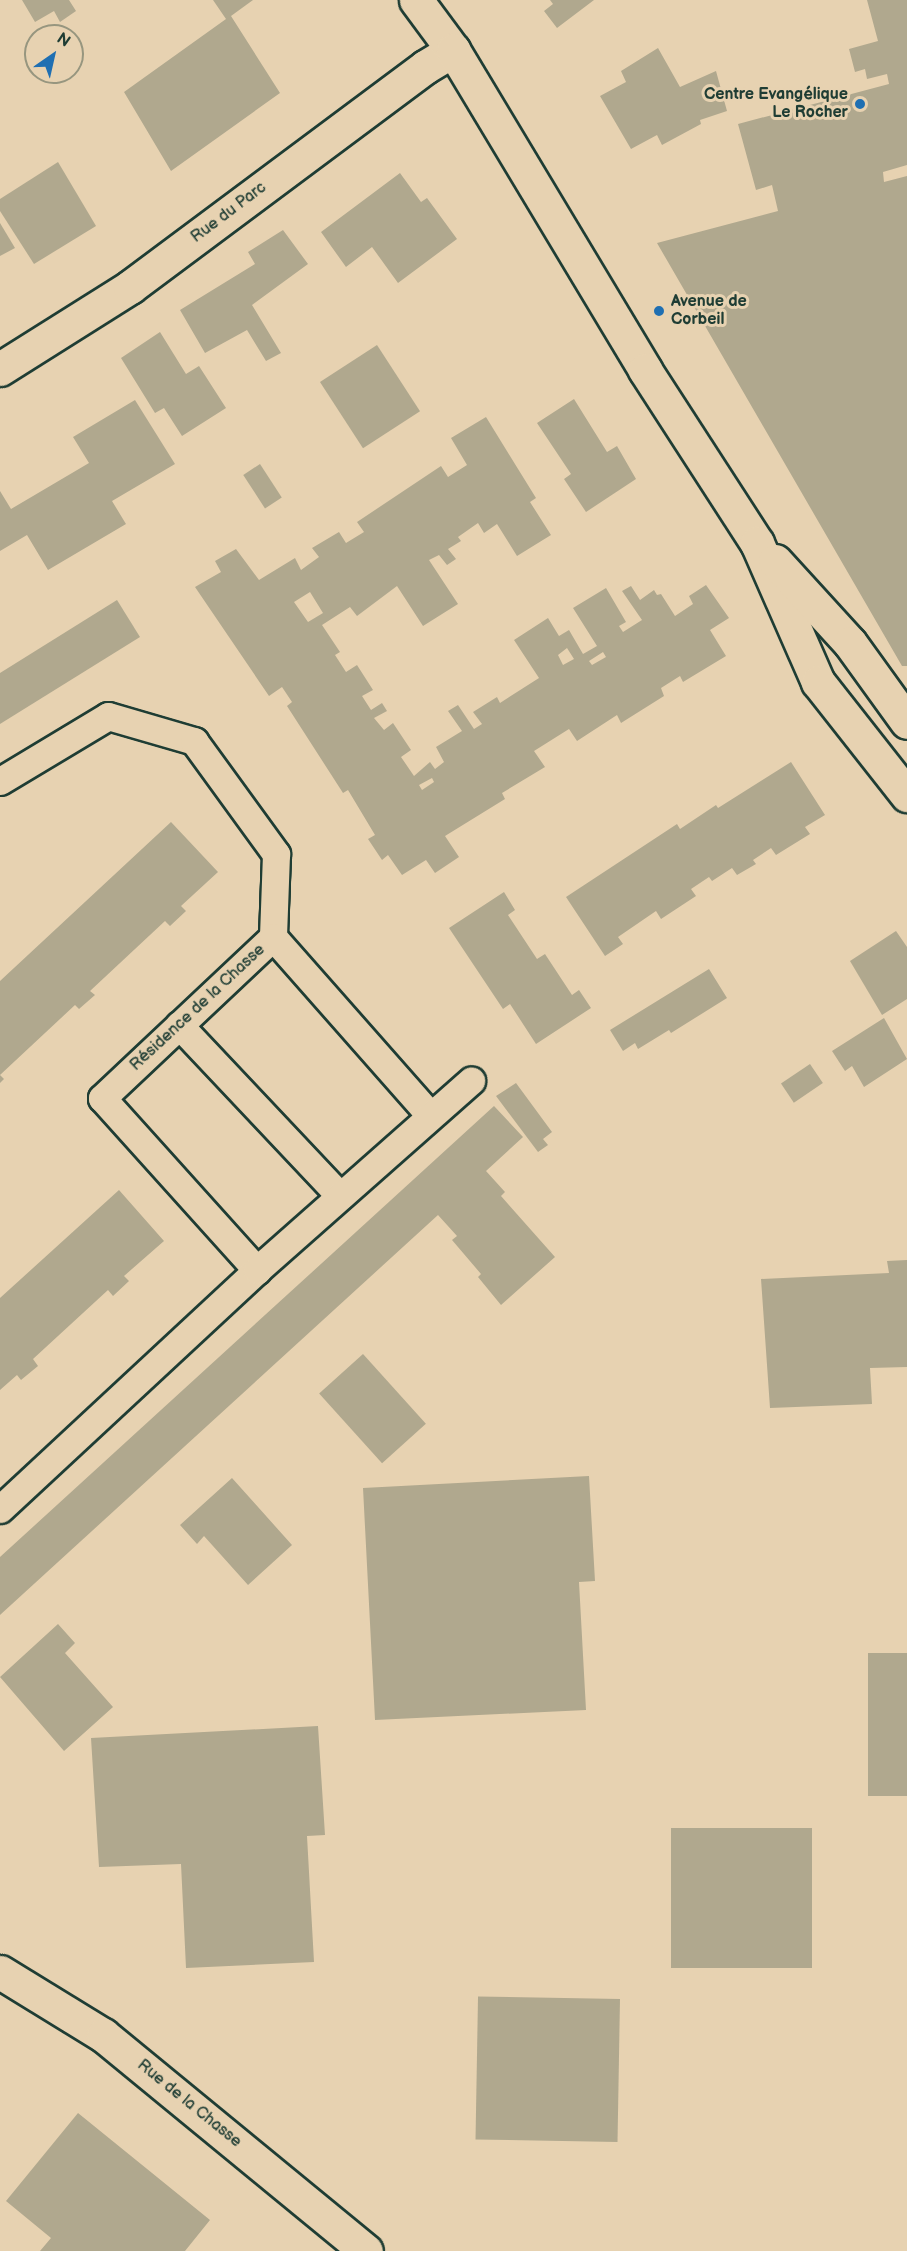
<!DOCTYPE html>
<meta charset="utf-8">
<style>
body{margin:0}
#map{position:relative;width:907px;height:2251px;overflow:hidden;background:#e7d2b1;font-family:"Balsamiq Sans",sans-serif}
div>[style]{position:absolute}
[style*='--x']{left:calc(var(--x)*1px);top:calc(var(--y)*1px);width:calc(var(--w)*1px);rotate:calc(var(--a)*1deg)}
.building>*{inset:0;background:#b0a88e;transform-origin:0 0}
.roads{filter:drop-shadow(2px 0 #1f3d34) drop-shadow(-2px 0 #1f3d34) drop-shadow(0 2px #1f3d34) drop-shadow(0 -2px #1f3d34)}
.lane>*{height:27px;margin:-13.5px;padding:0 13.5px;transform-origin:13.5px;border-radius:13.5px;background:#e7d2b1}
.street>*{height:33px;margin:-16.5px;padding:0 16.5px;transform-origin:16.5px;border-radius:16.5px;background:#e7d2b1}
.secondary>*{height:33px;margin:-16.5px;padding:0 16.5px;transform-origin:16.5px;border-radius:16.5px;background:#e7d2b1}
.dots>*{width:16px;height:16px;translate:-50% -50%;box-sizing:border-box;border:3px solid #e7d2b1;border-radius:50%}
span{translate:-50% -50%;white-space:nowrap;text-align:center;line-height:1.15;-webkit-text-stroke:6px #e7d2b1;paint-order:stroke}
.poi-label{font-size:16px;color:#1f3d34;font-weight:700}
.right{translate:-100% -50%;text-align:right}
.left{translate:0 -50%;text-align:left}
.street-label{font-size:16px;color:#1f3d34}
.north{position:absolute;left:24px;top:24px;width:60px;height:60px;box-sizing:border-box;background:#e7d2b1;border:2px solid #97967f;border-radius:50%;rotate:34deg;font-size:16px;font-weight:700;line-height:24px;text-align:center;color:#1f3d34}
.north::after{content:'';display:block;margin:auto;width:21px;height:27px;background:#1f6fb2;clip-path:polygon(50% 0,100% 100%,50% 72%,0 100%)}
</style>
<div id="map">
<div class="building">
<i style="clip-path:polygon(22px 0,69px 0,76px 11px,60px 22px,54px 11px,35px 22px)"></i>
<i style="clip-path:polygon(213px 0,253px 0,231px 16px,280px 93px,171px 171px,124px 92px,226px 19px)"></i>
<i style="clip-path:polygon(550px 0,594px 0,557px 28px,544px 11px,553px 4px)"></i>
<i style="clip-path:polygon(867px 0,907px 0,907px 165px,883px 172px,884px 182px,907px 176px,907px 666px,902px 666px,657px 243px,778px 211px,772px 185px,756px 190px,738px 124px,889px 84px,887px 74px,867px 79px,865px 69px,855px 72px,849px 49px,878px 41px)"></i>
<i style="clip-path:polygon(658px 48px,680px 87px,716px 71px,727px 111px,700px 120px,701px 124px,662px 145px,657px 135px,631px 149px,600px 96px,626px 82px,621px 71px)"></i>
<i style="clip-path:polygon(58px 162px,96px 226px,34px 264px,0 211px,0 199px)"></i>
<i style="clip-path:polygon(400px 173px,421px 202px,427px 198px,457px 239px,398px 283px,372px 247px,346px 267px,321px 232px)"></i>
<i style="clip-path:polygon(0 223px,15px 248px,0 256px)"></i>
<i style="clip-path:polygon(283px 230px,308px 264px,252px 305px,281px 353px,266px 361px,247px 330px,205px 353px,180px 310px,255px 264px,248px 252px)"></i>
<i style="clip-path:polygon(160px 332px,186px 374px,199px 366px,226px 408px,182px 436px,164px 408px,155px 413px,121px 358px)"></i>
<i style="left:377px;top:345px;width:79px;height:68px;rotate:57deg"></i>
<i style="clip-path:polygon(574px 399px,607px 452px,617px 446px,636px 479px,586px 512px,564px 479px,571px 474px,537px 423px)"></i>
<i style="clip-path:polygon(135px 400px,175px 464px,112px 501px,126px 524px,48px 570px,27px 535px,0 551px,0 491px,11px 509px,89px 463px,73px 437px)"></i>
<i style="clip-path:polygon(evenodd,486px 417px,536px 498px,530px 502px,551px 535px,517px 556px,497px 524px,484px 533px,478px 523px,458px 537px,461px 541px,448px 549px,456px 559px,447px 565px,439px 555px,429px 560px,458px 604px,423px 626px,397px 586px,357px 616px,350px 607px,322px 625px,340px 652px,335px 655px,346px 672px,357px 665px,373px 690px,362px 696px,371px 710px,382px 703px,387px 711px,374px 718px,384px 730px,393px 723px,411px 750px,401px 757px,414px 776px,430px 762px,435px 769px,444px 762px,436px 747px,462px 731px,448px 711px,458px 705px,474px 729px,482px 724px,473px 712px,497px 697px,500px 703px,539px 678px,514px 640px,548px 618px,559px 636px,569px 630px,583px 654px,597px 646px,573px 608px,606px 588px,626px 622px,619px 626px,623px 632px,642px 620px,622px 591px,631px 586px,640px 600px,654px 590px,657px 595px,661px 594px,675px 616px,693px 604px,689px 596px,706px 585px,729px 618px,710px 630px,726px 656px,683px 682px,680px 676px,661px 688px,664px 696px,621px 723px,617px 715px,577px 741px,569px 729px,534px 751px,545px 767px,502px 793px,505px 799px,445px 836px,459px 857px,435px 873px,426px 860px,402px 875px,388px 855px,382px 860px,368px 839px,375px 835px,348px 790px,343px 793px,287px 706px,292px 702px,282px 687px,269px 696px,195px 587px,221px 572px,215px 561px,236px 549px,259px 580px,295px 558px,301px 570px,319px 557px,312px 548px,339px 532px,346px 543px,364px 532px,357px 522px,441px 466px,448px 477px,467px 465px,451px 438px,486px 417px,310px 592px,323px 613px,308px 622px,294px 602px,310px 592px,486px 417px,567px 648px,574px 659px,563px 665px,558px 655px,567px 648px,486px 417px,603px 652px,606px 657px,592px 665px,589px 661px,603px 652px,486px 417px,432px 778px,434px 782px,422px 790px,419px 785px,432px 778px)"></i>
<i style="left:260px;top:464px;width:40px;height:20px;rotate:57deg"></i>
<i style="clip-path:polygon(117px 600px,140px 637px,0 724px,0 673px)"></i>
<i style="clip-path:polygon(791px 762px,825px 815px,805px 827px,810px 834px,776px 855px,771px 848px,753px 860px,756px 864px,737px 875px,732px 868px,712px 881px,709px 877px,691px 889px,696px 896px,661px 919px,656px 911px,618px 937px,623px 944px,605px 956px,566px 897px,677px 824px,680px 829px,716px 805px,718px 808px)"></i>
<i style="clip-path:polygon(171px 822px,218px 872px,181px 906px,186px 911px,170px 926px,165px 921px,90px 991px,95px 995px,79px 1009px,75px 1005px,0 1075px,4px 1079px,0 1083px,0 981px)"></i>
<i style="clip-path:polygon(504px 892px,515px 910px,508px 915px,537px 959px,545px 954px,572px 995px,579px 990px,591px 1008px,536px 1044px,510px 1004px,503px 1009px,449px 928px)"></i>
<i style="clip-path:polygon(896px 931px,907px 947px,907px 999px,882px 1015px,850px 961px)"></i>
<i style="clip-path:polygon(709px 969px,727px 998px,671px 1033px,669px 1030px,638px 1049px,635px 1043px,623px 1051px,610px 1030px)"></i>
<i style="clip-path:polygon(884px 1018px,907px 1059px,864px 1087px,852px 1066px,845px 1071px,832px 1051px)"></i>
<i style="left:810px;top:1064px;width:23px;height:35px;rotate:56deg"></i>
<i style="clip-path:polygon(516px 1083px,552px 1132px,543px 1139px,548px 1145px,538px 1152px,496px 1096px)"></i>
<i style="clip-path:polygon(494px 1106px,523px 1137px,486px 1171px,505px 1192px,501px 1196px,555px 1257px,501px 1305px,478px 1277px,481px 1274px,452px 1240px,457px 1236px,438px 1215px,0 1615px,0 1557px)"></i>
<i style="clip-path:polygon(119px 1190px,164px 1241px,124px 1276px,129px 1281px,113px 1296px,108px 1290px,33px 1359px,38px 1366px,21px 1380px,17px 1375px,0 1390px,0 1298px)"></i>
<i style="clip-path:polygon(907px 1260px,907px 1367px,870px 1368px,872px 1404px,770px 1408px,761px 1279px,889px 1273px,887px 1261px)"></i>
<i style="left:363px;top:1354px;width:94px;height:59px;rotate:48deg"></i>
<i style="clip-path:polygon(589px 1476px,595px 1581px,579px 1582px,586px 1710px,375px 1720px,363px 1488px)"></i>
<i style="clip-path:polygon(232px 1478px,292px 1545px,248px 1585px,204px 1536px,197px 1544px,180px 1525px)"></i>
<i style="clip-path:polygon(58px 1624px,75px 1643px,65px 1653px,113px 1707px,64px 1751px,0 1677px)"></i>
<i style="left:907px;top:1653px;width:143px;height:39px;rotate:90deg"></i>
<i style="clip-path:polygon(318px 1726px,325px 1835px,307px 1836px,314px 1962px,186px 1968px,181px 1864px,99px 1867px,91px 1738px)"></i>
<i style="left:812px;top:1828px;width:140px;height:141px;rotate:90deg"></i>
<i style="left:620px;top:1999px;width:143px;height:142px;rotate:91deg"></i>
<i style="clip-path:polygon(78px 2113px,210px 2220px,185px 2251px,40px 2251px,51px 2238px,6px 2201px)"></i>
</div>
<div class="roads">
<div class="lane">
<i style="--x:0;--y:781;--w:126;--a:-31"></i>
<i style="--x:108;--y:716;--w:90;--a:16.2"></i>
<i style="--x:194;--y:741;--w:140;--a:54"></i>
<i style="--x:276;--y:854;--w:83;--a:92.1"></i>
<i style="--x:273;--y:937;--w:235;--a:136.7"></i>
<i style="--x:102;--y:1098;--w:232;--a:48"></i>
<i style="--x:273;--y:937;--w:237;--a:48.6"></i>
<i style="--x:179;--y:1025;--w:235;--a:46.7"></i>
<i style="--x:0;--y:1509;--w:351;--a:-42.9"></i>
<i style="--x:257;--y:1270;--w:286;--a:-41.5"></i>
</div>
<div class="street">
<i style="--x:0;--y:369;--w:154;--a:-32.2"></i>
<i style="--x:130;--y:287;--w:368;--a:-36.7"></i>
<i style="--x:425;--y:67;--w:33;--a:-31"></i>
</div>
<div class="secondary">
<i style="--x:416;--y:0;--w:62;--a:53.5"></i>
<i style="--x:453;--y:50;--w:373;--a:59"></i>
<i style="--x:645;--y:370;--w:206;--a:57.1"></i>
<i style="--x:757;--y:543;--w:152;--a:66.3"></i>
<i style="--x:818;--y:682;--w:144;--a:51.8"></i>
<i style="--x:775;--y:561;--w:111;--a:47.6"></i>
<i style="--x:850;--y:643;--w:97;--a:54.2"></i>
<i style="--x:0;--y:1972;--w:121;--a:31.5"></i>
<i style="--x:103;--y:2035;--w:340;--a:39.4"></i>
</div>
</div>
<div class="dots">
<i style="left:860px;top:104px;background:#1f6fb2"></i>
<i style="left:659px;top:311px;background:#1f6fb2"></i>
</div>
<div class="poi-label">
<span class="right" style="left:848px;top:104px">Centre Evangélique<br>Le Rocher</span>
<span class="left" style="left:671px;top:311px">Avenue de<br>Corbeil</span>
</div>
<div class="street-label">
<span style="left:229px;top:213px;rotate:-37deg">Rue du Parc</span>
<span style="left:198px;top:1008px;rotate:-43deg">Résidence de la Chasse</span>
<span style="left:189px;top:2104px;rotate:39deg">Rue de la Chasse</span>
</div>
<div class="north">N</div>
</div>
